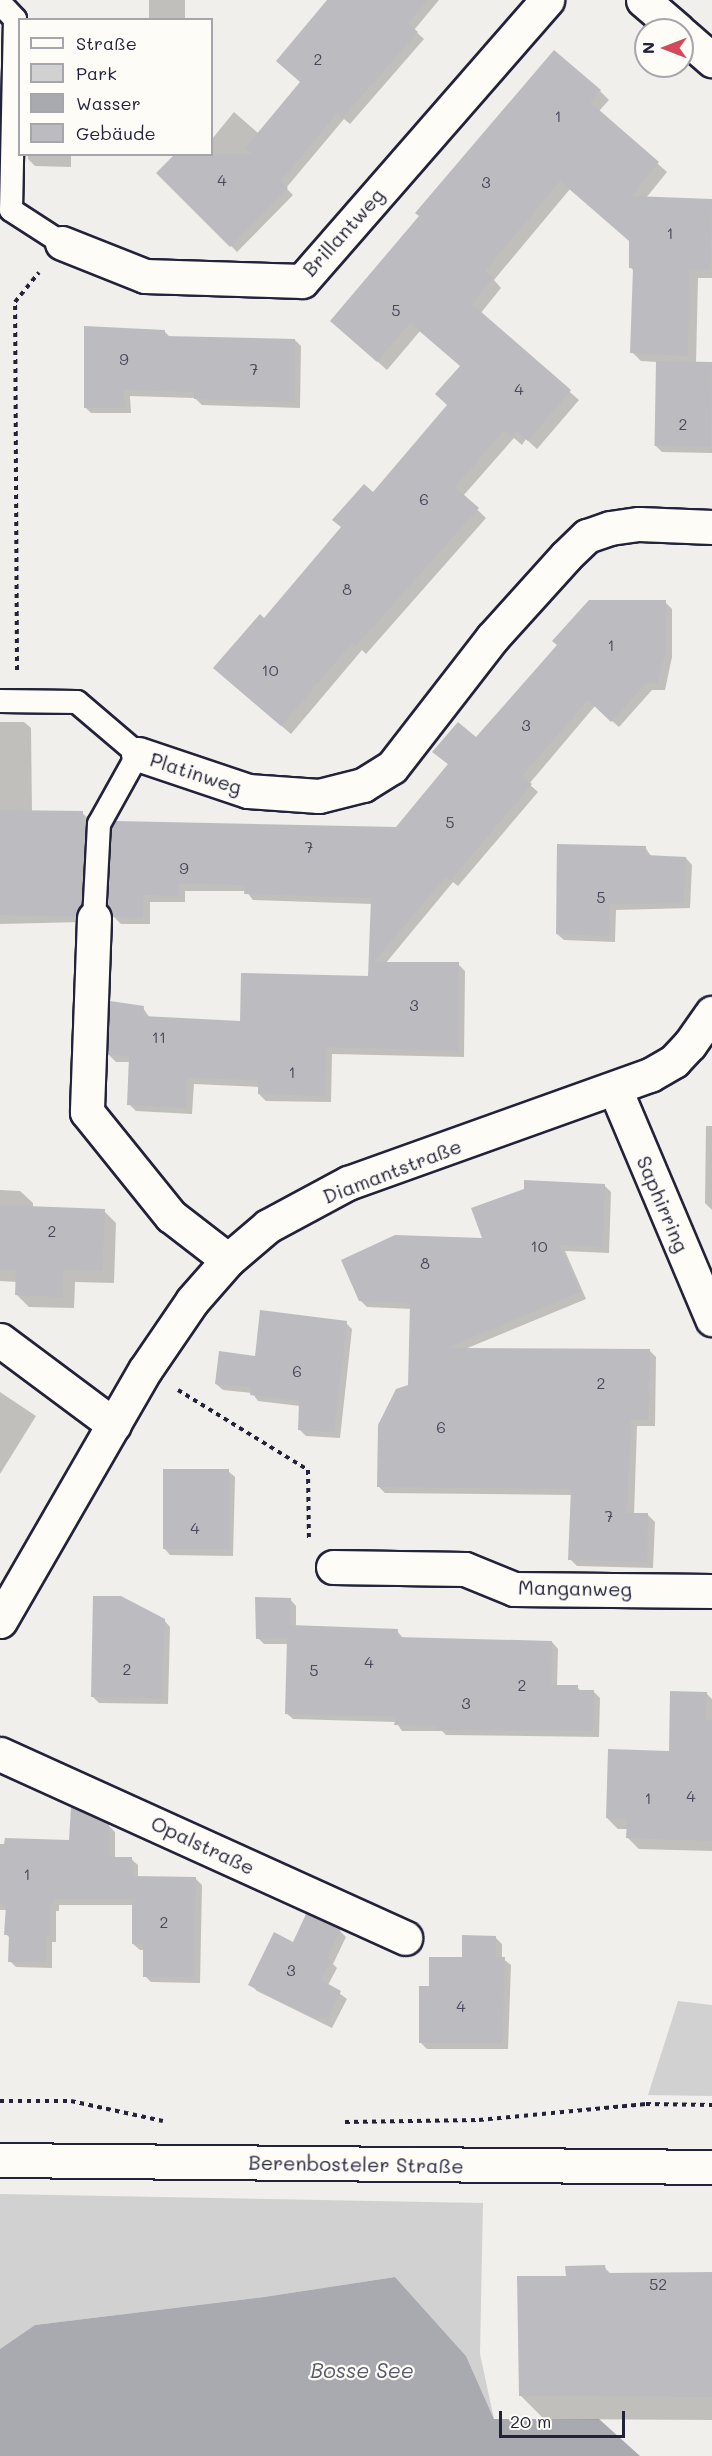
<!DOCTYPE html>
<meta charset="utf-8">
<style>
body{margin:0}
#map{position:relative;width:712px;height:2456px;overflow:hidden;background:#f0efec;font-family:Mali,sans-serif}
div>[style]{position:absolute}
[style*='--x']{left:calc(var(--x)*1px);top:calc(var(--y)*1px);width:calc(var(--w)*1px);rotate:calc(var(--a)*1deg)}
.green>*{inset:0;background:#d2d1d1}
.water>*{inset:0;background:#a9a9b0}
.shadow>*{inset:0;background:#0003;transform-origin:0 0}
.building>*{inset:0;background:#bcbcc0;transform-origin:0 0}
.path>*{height:4px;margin-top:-2px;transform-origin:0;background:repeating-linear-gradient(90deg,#22223b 0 4.5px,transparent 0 9px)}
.roads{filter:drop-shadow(2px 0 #22223b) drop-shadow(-2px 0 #22223b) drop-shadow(0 2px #22223b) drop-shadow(0 -2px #22223b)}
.lane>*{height:22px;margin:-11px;padding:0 11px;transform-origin:11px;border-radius:11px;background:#fdfcf7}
.street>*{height:33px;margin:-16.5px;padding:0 16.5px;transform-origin:16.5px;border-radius:16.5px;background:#fdfcf7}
.secondary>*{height:33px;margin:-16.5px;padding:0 16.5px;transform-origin:16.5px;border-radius:16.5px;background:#fdfcf7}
span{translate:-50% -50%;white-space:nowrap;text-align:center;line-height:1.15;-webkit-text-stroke:4.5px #fdfcf7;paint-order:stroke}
.number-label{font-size:16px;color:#48485c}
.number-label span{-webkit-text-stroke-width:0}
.street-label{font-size:20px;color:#22223b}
.water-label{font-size:21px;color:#58586a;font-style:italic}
.legend{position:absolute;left:18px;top:18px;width:195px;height:138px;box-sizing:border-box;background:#fdfcf7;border:2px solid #a5a5ac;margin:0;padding:8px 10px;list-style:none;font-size:18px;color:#22223b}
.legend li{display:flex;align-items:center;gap:12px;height:30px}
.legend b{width:30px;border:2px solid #a5a5ac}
.north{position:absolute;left:634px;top:18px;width:60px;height:60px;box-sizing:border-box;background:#fdfcf7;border:2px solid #a5a5ac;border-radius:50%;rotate:270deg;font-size:16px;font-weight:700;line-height:24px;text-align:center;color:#22223b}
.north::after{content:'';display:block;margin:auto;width:21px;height:27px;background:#d1495b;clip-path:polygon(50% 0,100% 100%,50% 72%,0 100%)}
.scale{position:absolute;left:499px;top:2411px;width:126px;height:27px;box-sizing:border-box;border:3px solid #22223b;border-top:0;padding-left:8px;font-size:18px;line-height:21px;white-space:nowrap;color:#22223b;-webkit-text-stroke:4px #fdfcf7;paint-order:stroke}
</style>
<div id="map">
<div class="green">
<i style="clip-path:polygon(678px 2001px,712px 2005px,712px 2096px,648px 2095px)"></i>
<i style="clip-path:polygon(0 2194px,483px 2203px,480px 2354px,494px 2419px,466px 2356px,395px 2277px,264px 2297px,35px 2325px,0 2349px)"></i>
</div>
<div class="water">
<i style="clip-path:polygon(395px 2277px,466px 2356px,494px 2419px,599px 2419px,640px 2456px,0 2456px,0 2349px,35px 2325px,264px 2297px)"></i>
</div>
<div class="shadow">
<i style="left:149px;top:0;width:36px;height:20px"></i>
<i style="clip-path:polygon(329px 0,439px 0,414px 30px,424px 39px,350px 124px,344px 119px,286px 188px,293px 195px,237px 252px,159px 173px,212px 154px,212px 139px,234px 112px,259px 134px,302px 82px)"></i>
<i style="clip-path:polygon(600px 91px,609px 100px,599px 111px,667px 172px,646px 198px,712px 201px,712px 278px,698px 278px,696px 364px,712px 364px,712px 453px,662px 452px,655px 445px,658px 362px,641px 361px,632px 352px,634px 271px,630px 267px,631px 241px,570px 189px,494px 280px,501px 288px,480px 314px,579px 400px,537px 449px,526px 439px,522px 445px,514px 438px,463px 496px,486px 518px,366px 654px,362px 650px,291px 734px,224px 677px,265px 620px,449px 405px,461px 366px,420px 331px,387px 370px,341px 329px)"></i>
<i style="clip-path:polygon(28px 154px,71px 154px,71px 167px,35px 166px,28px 159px)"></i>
<i style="clip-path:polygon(164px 331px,170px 337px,295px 340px,301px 346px,300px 408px,202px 405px,195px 398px,130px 396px,131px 413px,91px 413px,85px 407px)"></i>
<i style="clip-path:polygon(665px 602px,672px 609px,672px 657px,665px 690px,652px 690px,619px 727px,595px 706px,529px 784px,538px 792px,458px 886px,453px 882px,385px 964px,458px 964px,465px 971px,464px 1057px,332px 1054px,331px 1102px,266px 1101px,259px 1094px,259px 1087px,194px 1084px,192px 1114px,136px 1111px,129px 1104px,130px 1062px,116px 1062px,109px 1055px,143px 1008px,150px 1018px,241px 1022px,369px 978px,372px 904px,253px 900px,246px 891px,185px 891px,185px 902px,150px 902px,150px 924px,121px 924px,114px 917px,114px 828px,397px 828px,449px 765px,434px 752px,476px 739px)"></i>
<i style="clip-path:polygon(0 722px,24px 722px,31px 728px,32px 812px,82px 813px,89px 819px,92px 829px,82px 922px,0 924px)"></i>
<i style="clip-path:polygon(645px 847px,651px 856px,686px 858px,692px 865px,690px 908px,616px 910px,615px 942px,564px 940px,557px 934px)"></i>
<i style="clip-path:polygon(706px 1126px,712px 1126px,712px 1210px,705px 1203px)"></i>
<i style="clip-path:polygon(604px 1185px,611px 1192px,609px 1253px,565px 1251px,586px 1299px,465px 1349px,649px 1350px,656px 1357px,655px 1426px,637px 1426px,634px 1515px,648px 1515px,655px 1522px,653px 1568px,577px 1566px,570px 1559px,572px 1495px,385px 1493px,378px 1486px,409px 1386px,412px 1309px,367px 1307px,360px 1300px)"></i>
<i style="clip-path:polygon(0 1190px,20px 1191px,33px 1203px,33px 1208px,104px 1211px,116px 1223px,114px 1283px,75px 1282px,74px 1308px,29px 1307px,16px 1294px,17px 1282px,0 1281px)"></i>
<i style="clip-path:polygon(346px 1323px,352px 1329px,340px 1438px,306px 1436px,299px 1429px,300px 1406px,258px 1401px,252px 1393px,223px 1390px,216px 1384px,257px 1357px)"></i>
<i style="clip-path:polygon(0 1392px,36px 1416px,0 1474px)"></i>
<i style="clip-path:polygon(228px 1471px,235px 1477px,233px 1556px,170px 1555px,164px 1548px)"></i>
<i style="clip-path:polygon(290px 1599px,296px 1606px,296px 1627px,397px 1631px,404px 1639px,552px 1642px,558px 1649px,557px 1686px,577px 1687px,582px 1692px,594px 1692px,600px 1698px,599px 1737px,446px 1735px,442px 1731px,402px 1731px,396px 1722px,293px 1719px,286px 1713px,288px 1644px,264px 1644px,258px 1638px)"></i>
<i style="clip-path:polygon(164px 1620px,170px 1627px,168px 1704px,99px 1703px,93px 1697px)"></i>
<i style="clip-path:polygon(706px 1693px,712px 1699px,712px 1851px,639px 1849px,627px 1837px,628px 1829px,618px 1829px,607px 1818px,671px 1752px)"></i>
<i style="clip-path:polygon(108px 1825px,115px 1832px,115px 1859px,131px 1859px,138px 1865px,138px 1877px,195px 1878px,202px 1885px,200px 1983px,151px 1982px,145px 1976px,145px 1950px,140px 1950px,133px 1944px,133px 1905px,59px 1905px,59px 1911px,56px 1911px,56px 1942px,52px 1942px,52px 1968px,16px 1967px,10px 1961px,11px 1939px,6px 1934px,7px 1910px,0 1910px,0 1845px,71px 1842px)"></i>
<i style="clip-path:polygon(340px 1931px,346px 1937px,333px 1964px,337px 1968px,328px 1985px,347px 1999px,332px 2028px,257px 1991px,250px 1984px,293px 1944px)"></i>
<i style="clip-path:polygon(495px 1937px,502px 1944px,502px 1958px,511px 1965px,508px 2049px,427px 2049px,420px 2042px,431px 1988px,463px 1958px)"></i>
<i style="clip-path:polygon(604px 2267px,612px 2275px,712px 2274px,712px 2420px,544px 2419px,520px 2395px,567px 2277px)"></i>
</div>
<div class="building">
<i style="clip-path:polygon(327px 0,428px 0,408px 23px,418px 32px,342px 118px,337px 113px,281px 181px,288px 188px,230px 247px,156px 173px,175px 154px,252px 154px,245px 148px,300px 82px,276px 61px)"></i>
<i style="clip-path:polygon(554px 50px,601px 90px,590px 102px,659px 162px,632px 196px,712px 199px,710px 270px,689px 269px,688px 356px,630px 353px,633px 268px,629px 268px,629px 241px,560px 181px,485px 271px,493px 278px,472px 304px,571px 390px,528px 441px,516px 431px,512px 437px,504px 430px,455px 487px,479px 508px,356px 646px,352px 643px,281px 726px,213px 668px,260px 614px,264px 618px,341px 527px,332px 520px,364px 484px,373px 492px,447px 405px,435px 394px,460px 366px,410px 323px,377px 362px,330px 321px,419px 216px,415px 213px)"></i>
<i style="clip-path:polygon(84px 326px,165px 330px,165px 336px,295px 339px,294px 402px,194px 399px,194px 392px,124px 390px,125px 408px,84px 408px)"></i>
<i style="left:656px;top:361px;width:56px;height:85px;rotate:1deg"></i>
<i style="clip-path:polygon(589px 600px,666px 600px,666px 649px,658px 683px,645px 684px,611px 722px,588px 700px,522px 776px,532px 784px,450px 881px,446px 876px,374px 962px,459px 962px,458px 1051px,326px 1047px,325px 1096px,258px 1094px,258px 1080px,187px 1078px,186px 1108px,127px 1105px,129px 1056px,108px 1055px,110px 1001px,144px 1006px,143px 1016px,240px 1021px,241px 973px,368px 976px,371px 898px,244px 894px,245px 885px,179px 884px,179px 896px,143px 895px,143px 918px,113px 917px,108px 906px,112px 828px,116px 821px,396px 827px,448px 764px,432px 752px,458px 722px,476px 737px,557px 645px,552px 641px)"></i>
<i style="clip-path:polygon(0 810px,83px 811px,83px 821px,86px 821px,81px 905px,75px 917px,0 915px)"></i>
<i style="clip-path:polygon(557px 844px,646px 846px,646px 855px,686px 857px,684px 903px,610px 904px,609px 936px,556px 934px)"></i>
<i style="clip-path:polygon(524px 1180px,605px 1184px,603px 1247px,560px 1245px,580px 1292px,447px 1348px,650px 1349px,648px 1420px,631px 1420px,627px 1513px,648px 1513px,647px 1562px,568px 1560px,571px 1489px,377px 1487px,378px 1425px,396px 1389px,408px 1385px,410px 1303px,359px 1301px,341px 1260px,395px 1235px,482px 1238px,471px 1208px,524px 1189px)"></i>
<i style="clip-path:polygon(0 1205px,105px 1209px,102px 1271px,63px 1270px,62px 1297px,15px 1295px,16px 1270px,0 1270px)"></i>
<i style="clip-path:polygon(260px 1310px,347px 1321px,334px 1432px,298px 1430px,299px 1401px,250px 1395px,251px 1387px,215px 1384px,219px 1351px,255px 1356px)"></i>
<i style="left:163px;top:1469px;width:66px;height:80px"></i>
<i style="clip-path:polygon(93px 1596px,121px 1596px,165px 1619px,162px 1698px,91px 1697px)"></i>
<i style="clip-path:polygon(255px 1597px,291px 1598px,291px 1625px,398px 1629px,397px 1637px,552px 1641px,551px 1685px,578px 1685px,578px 1690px,594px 1690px,593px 1731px,438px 1730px,438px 1726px,394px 1725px,396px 1717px,285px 1714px,287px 1638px,256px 1639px)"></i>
<i style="clip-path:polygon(670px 1691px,707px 1692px,705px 1720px,712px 1720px,712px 1841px,626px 1838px,627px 1819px,606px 1818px,608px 1749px,669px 1751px)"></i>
<i style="clip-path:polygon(71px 1807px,109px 1824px,109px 1857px,132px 1857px,133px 1876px,196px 1877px,194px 1977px,143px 1977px,143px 1944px,132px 1944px,132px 1899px,53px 1899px,53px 1905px,51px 1905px,50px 1936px,46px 1936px,46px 1962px,8px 1962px,9px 1935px,4px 1935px,6px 1905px,0 1904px,0 1844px,4px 1844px,5px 1838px,69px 1840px)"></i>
<i style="clip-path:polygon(306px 1914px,341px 1929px,327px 1958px,331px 1960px,321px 1980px,341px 1991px,328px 2018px,315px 2018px,248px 1985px,274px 1932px,293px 1942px)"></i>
<i style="clip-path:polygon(462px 1935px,496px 1936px,496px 1957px,505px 1957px,502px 2043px,419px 2043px,419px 1986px,429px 1986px,429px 1957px,462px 1957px)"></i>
<i style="clip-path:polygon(605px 2265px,606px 2273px,712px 2272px,712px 2397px,519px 2396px,517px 2276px,566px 2276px,565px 2266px)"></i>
</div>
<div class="path">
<i style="--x:17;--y:670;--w:368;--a:-90.3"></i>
<i style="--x:15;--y:302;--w:38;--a:-51"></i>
<i style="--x:178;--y:1390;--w:153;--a:31.6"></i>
<i style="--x:308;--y:1470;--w:68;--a:89.2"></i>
<i style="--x:0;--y:2101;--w:71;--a:0"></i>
<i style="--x:71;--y:2101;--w:94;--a:12.3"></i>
<i style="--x:345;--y:2122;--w:134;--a:-0.9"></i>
<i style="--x:479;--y:2120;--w:168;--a:-5.5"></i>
<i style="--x:646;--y:2104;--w:66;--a:0.9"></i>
</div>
<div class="roads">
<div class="lane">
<i style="--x:0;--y:3;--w:22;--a:47"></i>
<i style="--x:15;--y:19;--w:191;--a:91.2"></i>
<i style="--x:11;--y:210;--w:61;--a:32.9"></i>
<i style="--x:0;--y:701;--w:77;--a:0.7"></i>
<i style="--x:77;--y:702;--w:80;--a:40.4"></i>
<i style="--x:138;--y:754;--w:80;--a:119.1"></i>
<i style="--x:99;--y:824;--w:94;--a:93"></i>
</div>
<div class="street">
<i style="--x:643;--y:0;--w:46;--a:40.6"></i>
<i style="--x:682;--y:34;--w:40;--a:41"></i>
<i style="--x:62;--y:243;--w:89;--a:21.7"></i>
<i style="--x:145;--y:276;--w:157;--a:1.8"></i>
<i style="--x:302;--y:281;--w:373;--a:-48.9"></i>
<i style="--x:138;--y:754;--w:116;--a:18.6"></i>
<i style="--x:248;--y:791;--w:71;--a:4"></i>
<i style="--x:319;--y:796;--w:45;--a:-14"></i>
<i style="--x:363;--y:785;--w:34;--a:-32"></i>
<i style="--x:392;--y:767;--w:163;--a:-52.2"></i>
<i style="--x:492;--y:638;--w:110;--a:-47.9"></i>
<i style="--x:566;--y:556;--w:29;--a:-44"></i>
<i style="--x:587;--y:536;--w:24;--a:-19"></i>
<i style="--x:610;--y:528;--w:29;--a:-8"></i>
<i style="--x:639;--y:524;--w:73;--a:2.4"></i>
<i style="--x:94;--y:918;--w:194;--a:92.1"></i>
<i style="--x:87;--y:1112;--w:134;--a:51.1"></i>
<i style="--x:171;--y:1216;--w:72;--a:37.7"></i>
<i style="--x:615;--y:1089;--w:250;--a:67.1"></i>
<i style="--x:0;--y:1340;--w:142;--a:36.7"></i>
<i style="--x:333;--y:1567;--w:132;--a:0.9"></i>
<i style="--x:465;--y:1569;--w:53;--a:22.2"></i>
<i style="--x:514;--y:1589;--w:198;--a:0.6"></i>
<i style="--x:0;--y:1621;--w:290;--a:-60"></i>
<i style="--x:145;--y:1370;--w:83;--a:-55.7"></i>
<i style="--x:192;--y:1301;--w:55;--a:-48.7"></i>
<i style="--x:228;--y:1260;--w:52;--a:-40.4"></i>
<i style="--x:268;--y:1226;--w:91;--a:-28.3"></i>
<i style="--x:348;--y:1183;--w:321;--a:-19.7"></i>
<i style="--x:650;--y:1075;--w:28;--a:-30"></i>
<i style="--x:674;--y:1061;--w:23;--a:-47"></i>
<i style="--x:690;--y:1044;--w:38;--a:-55"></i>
<i style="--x:0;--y:1754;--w:445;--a:24.4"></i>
</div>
<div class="secondary">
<i style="--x:0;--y:2160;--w:712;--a:0.56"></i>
</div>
</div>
<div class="number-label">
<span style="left:318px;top:59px">2</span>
<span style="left:558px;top:116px">1</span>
<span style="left:222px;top:180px">4</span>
<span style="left:486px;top:182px">3</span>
<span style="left:670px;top:233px">1</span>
<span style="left:396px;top:310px">5</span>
<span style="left:124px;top:359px">9</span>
<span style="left:254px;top:369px">7</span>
<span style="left:519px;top:389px">4</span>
<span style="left:683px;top:424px">2</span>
<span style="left:424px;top:499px">6</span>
<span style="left:347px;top:589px">8</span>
<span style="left:611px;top:645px">1</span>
<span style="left:270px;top:670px">10</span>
<span style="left:526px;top:725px">3</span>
<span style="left:450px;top:822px">5</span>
<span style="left:309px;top:847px">7</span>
<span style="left:184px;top:868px">9</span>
<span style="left:601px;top:897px">5</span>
<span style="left:414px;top:1005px">3</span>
<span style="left:159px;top:1037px">11</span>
<span style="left:292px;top:1072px">1</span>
<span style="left:52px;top:1231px">2</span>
<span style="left:539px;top:1246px">10</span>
<span style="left:425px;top:1263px">8</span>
<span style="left:297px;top:1371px">6</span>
<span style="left:601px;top:1383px">2</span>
<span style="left:441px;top:1427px">6</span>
<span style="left:609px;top:1516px">7</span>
<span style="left:195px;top:1528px">4</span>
<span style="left:369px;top:1662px">4</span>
<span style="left:127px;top:1669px">2</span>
<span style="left:314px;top:1670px">5</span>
<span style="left:522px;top:1685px">2</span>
<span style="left:466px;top:1703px">3</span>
<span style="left:691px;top:1796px">4</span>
<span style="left:648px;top:1798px">1</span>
<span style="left:27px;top:1874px">1</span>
<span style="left:164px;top:1922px">2</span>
<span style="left:291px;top:1970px">3</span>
<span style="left:461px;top:2006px">4</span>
<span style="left:658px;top:2284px">52</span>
</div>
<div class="street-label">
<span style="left:343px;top:232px;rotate:-48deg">Brillantweg</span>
<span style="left:196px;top:773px;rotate:18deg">Platinweg</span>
<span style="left:392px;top:1171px;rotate:-21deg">Diamantstraße</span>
<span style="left:663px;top:1204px;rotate:67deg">Saphirring</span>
<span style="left:575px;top:1588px;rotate:1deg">Manganweg</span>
<span style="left:203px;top:1845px;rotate:25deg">Opalstraße</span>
<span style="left:356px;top:2164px;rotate:1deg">Berenbosteler Straße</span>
</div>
<div class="water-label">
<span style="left:362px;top:2370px">Bosse See</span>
</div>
<ul class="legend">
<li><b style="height:8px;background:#fdfcf7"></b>Straße</li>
<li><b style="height:16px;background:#d2d1d1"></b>Park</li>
<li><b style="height:16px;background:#a9a9b0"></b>Wasser</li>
<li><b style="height:16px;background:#bcbcc0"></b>Gebäude</li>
</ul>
<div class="north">N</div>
<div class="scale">20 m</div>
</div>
